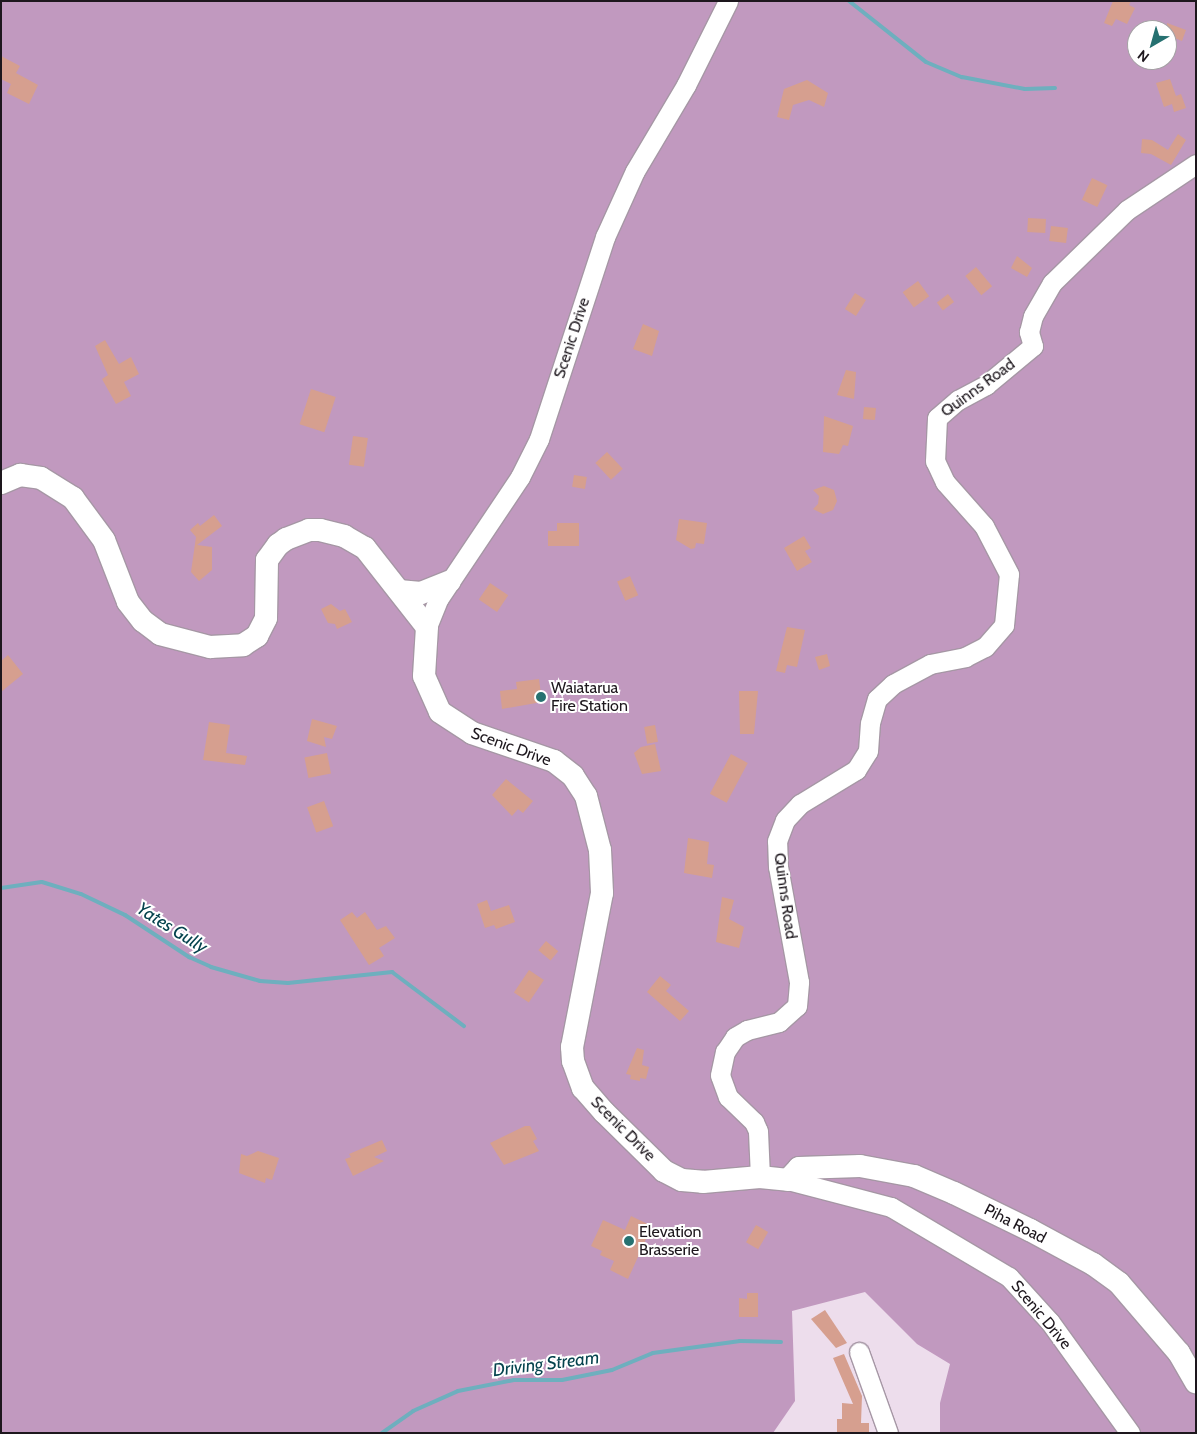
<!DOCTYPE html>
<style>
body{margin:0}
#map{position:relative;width:1197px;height:1434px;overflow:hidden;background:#edddec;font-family:Cabin,sans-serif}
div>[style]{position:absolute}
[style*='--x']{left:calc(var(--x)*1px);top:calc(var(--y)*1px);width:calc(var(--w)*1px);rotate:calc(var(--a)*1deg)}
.forest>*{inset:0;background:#c199bf}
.stream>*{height:4px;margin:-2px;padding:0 2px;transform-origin:2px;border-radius:2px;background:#6eafbe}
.building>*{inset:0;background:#d69f8f;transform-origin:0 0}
.roads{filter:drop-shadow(1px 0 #a697a5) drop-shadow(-1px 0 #a697a5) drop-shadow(0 1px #a697a5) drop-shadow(0 -1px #a697a5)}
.minor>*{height:19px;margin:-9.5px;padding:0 9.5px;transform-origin:9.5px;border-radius:9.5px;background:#fff}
.major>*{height:22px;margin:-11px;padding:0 11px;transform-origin:11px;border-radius:11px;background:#fff}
.dots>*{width:14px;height:14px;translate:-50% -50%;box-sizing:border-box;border:2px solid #fff;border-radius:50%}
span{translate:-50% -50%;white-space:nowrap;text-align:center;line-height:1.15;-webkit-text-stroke:4px #fff;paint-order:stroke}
.street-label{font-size:16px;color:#1d171d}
.poi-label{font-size:16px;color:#1d171d}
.left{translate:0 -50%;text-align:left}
.water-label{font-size:18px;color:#05434e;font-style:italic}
.frame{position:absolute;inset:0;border:2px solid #1d171d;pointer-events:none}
.north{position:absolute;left:1127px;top:20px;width:50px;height:50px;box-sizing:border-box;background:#fff;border:1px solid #a5a2a5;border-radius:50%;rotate:218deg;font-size:14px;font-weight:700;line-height:20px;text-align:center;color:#1d171d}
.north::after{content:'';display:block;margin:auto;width:18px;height:22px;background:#267171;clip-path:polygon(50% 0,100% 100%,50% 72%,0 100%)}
</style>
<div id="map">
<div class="forest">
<i style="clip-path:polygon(evenodd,1px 1px,1196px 1px,1196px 1433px,940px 1433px,940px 1403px,950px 1364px,917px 1344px,865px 1292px,792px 1311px,795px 1401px,773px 1433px,1px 1433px,1px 1px,1137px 30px,1167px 30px,1167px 60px,1137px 60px,1137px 30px)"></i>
</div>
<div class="stream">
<i style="--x:849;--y:1;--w:98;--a:38.4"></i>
<i style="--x:926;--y:62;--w:39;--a:23"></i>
<i style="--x:962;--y:77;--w:64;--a:10.8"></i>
<i style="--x:1025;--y:89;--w:30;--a:-2"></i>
<i style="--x:1;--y:888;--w:41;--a:-8.3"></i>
<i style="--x:42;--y:882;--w:41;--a:17.1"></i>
<i style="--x:81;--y:894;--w:49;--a:25.5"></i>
<i style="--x:125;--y:915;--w:77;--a:33.3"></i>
<i style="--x:189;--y:957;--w:24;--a:24"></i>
<i style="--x:211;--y:967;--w:51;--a:15.9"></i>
<i style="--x:260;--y:981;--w:28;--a:4"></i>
<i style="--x:288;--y:983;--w:105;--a:-6"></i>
<i style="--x:392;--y:972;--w:90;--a:36.9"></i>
<i style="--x:382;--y:1433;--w:38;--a:-35"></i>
<i style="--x:413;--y:1411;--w:49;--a:-24"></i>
<i style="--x:458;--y:1391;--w:57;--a:-11.1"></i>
<i style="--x:514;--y:1380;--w:48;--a:0"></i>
<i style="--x:562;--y:1380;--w:51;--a:-11.3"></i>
<i style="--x:612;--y:1370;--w:44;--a:-22.5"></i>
<i style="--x:653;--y:1353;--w:88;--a:-7.9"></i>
<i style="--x:740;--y:1341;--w:41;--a:1.4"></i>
</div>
<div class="building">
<i style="clip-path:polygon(1113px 1px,1131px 1px,1129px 5px,1135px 8px,1127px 24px,1116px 19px,1112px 26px,1104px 23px)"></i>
<i style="clip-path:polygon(1167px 23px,1186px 30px,1182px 41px,1167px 35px)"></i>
<i style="clip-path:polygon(1px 56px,20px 66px,16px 73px,38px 85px,29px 104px,7px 93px,11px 84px,1px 79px)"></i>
<i style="clip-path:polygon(1170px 79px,1176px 96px,1181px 94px,1186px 108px,1174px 112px,1172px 104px,1164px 107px,1156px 83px)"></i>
<i style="clip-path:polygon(807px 80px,828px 93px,824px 107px,809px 100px,793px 105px,789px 120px,777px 117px,784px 89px)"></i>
<i style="clip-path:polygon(1178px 134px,1186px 140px,1171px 165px,1151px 154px,1141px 153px,1142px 139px,1152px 140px,1168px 150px)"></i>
<i style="left:1092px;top:178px;width:17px;height:24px;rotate:25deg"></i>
<i style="left:1028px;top:218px;width:18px;height:14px;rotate:3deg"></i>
<i style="left:1051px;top:226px;width:17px;height:15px;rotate:7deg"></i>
<i style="clip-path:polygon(1017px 256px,1032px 268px,1027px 277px,1011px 268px)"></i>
<i style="left:976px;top:267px;width:25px;height:14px;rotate:50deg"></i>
<i style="left:918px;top:281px;width:19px;height:19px;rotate:54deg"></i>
<i style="left:855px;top:293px;width:13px;height:19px;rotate:32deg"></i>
<i style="left:948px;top:294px;width:10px;height:14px;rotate:53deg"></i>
<i style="clip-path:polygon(643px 324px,659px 331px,652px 356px,633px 349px)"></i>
<i style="clip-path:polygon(105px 340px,119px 364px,131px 357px,139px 374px,124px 382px,131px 396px,116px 404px,102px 379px,108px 375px,95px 346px)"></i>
<i style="clip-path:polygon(846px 370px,856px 372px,854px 399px,837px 395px)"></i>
<i style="left:311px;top:389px;width:26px;height:37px;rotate:18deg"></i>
<i style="left:864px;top:407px;width:12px;height:12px;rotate:5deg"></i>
<i style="clip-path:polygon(824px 416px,853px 426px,848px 446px,843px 445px,839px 454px,823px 452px)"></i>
<i style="left:353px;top:436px;width:15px;height:29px;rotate:8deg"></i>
<i style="left:607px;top:452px;width:23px;height:16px;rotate:47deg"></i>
<i style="left:574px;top:475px;width:13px;height:12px;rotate:9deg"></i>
<i style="clip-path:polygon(824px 486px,834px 490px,837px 501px,833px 510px,823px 514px,813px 509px,818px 504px,819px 496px,813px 490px)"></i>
<i style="clip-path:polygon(214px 515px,222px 526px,197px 545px,212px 547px,212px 570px,199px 581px,191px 572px,196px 537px,190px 530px,198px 523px,200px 526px)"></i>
<i style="clip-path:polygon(679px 519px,707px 523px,704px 544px,696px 543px,695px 548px,691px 549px,676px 540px)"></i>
<i style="clip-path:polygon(557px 523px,579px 523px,579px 546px,548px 546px,548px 531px,557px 531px)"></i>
<i style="clip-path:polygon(804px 536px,811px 548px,805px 551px,812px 562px,797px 571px,784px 548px)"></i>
<i style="left:630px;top:576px;width:21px;height:14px;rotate:67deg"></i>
<i style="left:490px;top:583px;width:22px;height:20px;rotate:34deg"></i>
<i style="clip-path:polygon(331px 604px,340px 611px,345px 609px,352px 622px,337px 629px,335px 624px,328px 623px,321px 609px)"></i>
<i style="clip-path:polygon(787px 627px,805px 630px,797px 667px,787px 665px,785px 673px,776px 671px)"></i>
<i style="clip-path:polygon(827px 654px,830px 666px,819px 670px,815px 657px)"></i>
<i style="clip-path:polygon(8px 655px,23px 674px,1px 692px,1px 661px)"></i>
<i style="clip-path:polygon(539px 679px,542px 702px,502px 709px,500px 691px,517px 689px,516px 682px)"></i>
<i style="clip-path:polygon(739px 691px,758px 691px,754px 734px,740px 734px)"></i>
<i style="clip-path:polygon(312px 719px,337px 726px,332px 739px,324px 737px,326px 747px,307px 741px)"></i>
<i style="clip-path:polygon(209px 722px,230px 725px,226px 753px,247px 756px,245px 765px,203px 760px)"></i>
<i style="left:655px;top:725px;width:17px;height:11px;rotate:80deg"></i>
<i style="clip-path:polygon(655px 744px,661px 771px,642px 774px,634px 753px,641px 747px)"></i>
<i style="left:327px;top:753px;width:21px;height:23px;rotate:79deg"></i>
<i style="left:731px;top:754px;width:19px;height:45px;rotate:28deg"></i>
<i style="clip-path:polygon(506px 779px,533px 801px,523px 813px,518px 809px,512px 816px,492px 795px)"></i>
<i style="left:324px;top:801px;width:27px;height:18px;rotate:70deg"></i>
<i style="clip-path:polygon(688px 838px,709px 842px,707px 864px,714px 865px,712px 878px,684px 873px)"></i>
<i style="clip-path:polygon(722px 897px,734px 900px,729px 919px,744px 927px,739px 948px,716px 942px)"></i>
<i style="clip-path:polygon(487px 900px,491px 911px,509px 905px,515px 922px,496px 929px,494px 925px,485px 928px,477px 904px)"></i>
<i style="clip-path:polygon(352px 912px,357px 918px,365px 912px,377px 930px,386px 926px,395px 938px,379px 948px,384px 956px,369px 965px,340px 920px)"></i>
<i style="left:546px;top:941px;width:16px;height:12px;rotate:40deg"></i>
<i style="left:529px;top:970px;width:18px;height:27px;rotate:34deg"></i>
<i style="clip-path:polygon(660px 976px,671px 985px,666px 991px,689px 1011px,680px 1021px,647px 992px)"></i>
<i style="clip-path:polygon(637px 1048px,644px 1050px,642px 1065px,649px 1067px,646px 1079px,640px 1078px,640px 1081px,630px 1079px,631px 1075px,626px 1074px)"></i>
<i style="clip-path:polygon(525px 1126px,530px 1126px,537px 1139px,533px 1141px,539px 1151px,504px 1165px,490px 1143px)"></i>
<i style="clip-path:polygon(382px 1140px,387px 1151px,374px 1157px,384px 1161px,353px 1176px,345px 1159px,351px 1157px,349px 1154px)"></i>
<i style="clip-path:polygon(258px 1151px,279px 1158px,272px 1180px,266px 1178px,265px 1183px,239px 1173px,241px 1154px,247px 1156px)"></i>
<i style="clip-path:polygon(631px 1216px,652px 1226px,628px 1279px,610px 1270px,614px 1261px,600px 1255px,602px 1251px,591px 1246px,603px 1220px,625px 1230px)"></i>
<i style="left:756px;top:1225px;width:14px;height:20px;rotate:30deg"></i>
<i style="clip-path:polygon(747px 1293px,758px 1293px,758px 1317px,739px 1317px,739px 1298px,747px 1299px)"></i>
<i style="clip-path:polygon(825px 1310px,847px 1343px,836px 1348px,811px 1319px)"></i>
<i style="clip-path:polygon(844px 1354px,862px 1396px,861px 1423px,869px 1423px,869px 1433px,837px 1433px,837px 1419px,842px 1419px,842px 1403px,853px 1404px,833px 1358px)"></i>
</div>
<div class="roads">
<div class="minor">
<i style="--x:427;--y:627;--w:31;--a:-68"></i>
<i style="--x:439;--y:598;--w:146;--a:-56.2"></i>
<i style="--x:520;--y:477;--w:42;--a:-63.4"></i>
<i style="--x:539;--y:439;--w:213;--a:-71.9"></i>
<i style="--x:605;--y:237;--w:72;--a:-65.6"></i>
<i style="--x:635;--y:171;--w:100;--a:-59.3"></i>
<i style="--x:686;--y:85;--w:94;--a:-63.4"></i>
<i style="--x:760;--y:1177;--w:46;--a:-92.5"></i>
<i style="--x:758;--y:1131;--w:10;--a:-114"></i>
<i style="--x:754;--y:1122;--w:36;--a:-136"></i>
<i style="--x:728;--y:1097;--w:23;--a:-110"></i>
<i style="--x:720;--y:1075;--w:24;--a:-78"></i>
<i style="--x:725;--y:1052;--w:18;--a:-56"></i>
<i style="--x:735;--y:1037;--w:14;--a:-30"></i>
<i style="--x:747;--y:1030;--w:33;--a:-14"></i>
<i style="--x:779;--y:1022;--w:24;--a:-42"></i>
<i style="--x:797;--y:1006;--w:24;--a:-85"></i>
<i style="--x:799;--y:982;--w:117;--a:-100.3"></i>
<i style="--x:778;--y:867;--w:26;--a:-92"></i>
<i style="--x:777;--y:841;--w:22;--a:-69"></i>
<i style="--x:785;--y:820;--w:22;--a:-47"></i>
<i style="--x:800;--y:804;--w:66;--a:-31.3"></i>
<i style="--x:856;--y:770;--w:22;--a:-58"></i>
<i style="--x:868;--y:751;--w:28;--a:-86"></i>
<i style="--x:870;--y:723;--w:25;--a:-74"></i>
<i style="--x:877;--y:699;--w:22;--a:-43"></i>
<i style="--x:893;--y:684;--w:42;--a:-28.4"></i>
<i style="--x:930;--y:664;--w:36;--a:-11"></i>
<i style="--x:965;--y:657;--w:22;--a:-27"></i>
<i style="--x:985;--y:647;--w:29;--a:-49"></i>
<i style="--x:1004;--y:625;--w:51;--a:-84.4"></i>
<i style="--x:1009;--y:574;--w:54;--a:-117.5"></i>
<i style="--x:984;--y:526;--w:59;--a:-131.6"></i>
<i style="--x:945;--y:482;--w:23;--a:-115"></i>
<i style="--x:935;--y:461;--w:43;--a:-87.3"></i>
<i style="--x:937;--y:418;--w:28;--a:-41"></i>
<i style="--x:958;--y:400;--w:32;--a:-28"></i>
<i style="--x:986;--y:385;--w:61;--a:-39.7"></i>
<i style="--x:1033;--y:346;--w:15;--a:-106"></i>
<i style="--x:1029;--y:332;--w:16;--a:-76"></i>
<i style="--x:1033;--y:316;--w:38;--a:-60"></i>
<i style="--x:1052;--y:283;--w:105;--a:-44.2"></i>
<i style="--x:1127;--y:210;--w:83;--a:-33.7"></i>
<i style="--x:788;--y:1180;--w:106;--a:14.7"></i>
<i style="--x:891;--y:1207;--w:137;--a:30.7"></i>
<i style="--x:1009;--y:1277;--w:61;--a:47.7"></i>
<i style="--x:1050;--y:1322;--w:137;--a:54.2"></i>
<i style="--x:859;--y:1352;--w:86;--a:70.3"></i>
</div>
<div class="major">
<i style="--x:1;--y:483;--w:21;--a:-23"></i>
<i style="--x:20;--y:475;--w:21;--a:8"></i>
<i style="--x:41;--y:478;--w:38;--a:32"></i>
<i style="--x:73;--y:498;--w:52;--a:53.6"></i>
<i style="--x:104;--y:540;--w:66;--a:68.8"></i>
<i style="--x:128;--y:602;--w:24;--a:52"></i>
<i style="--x:143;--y:621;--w:21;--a:37"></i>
<i style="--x:160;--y:634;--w:52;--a:14.6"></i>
<i style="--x:210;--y:647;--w:33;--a:-3"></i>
<i style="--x:243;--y:645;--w:17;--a:-33"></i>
<i style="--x:257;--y:636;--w:20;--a:-63"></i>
<i style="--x:266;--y:618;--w:58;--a:-89"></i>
<i style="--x:267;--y:560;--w:19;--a:-54"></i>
<i style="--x:278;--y:545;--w:10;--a:-37"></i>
<i style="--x:286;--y:539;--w:25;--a:-21"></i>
<i style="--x:309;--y:530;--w:11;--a:0"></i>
<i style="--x:320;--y:530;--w:25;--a:14"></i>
<i style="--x:344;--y:536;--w:24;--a:30"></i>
<i style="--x:365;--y:548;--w:100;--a:51.9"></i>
<i style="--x:427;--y:627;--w:49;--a:93.5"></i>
<i style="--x:424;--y:676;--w:39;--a:66"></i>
<i style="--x:440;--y:712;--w:38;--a:33"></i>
<i style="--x:472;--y:733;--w:87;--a:18.9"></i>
<i style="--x:554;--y:761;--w:24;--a:38"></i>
<i style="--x:573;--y:776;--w:24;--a:57"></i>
<i style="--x:586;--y:796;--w:56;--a:75.5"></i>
<i style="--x:600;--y:850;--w:43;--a:87.3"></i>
<i style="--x:602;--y:893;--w:157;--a:101"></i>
<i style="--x:572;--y:1047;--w:14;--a:86"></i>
<i style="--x:573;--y:1061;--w:29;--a:70"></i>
<i style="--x:583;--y:1088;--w:32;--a:49"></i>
<i style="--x:604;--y:1112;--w:84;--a:44.5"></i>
<i style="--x:664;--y:1171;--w:20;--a:27"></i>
<i style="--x:682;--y:1180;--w:21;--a:5"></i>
<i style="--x:703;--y:1182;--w:57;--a:-5"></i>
<i style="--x:760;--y:1177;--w:28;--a:6"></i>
<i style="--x:788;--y:1180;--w:16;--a:-47"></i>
<i style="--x:799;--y:1168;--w:61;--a:-1.9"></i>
<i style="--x:860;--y:1166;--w:55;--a:10.5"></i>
<i style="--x:914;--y:1176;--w:43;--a:23"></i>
<i style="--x:954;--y:1193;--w:85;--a:26"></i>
<i style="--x:1030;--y:1230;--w:72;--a:28.4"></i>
<i style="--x:1093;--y:1264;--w:32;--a:36"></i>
<i style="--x:1119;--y:1283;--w:92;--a:49.4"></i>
<i style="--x:1179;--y:1353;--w:34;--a:60"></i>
<i style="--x:399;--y:591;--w:22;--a:5"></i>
<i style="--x:421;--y:593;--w:31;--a:-22"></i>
</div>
</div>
<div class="dots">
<i style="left:541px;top:697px;background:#267171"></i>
<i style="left:629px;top:1241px;background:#267171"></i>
</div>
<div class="street-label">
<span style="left:572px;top:338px;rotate:-72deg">Scenic Drive</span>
<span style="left:978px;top:388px;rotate:-36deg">Quinns Road</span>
<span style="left:511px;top:747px;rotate:20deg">Scenic Drive</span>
<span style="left:785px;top:896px;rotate:82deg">Quinns Road</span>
<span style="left:623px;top:1129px;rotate:45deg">Scenic Drive</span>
<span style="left:1015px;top:1224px;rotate:27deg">Piha Road</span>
<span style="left:1041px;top:1315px;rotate:50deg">Scenic Drive</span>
</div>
<div class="poi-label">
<span class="left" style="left:551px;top:697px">Waiatarua<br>Fire Station</span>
<span class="left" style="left:639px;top:1241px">Elevation<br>Brasserie</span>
</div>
<div class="water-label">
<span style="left:172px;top:928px;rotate:32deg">Yates Gully</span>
<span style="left:546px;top:1364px;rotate:-7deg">Driving Stream</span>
</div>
<div class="frame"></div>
<div class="north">N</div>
</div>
